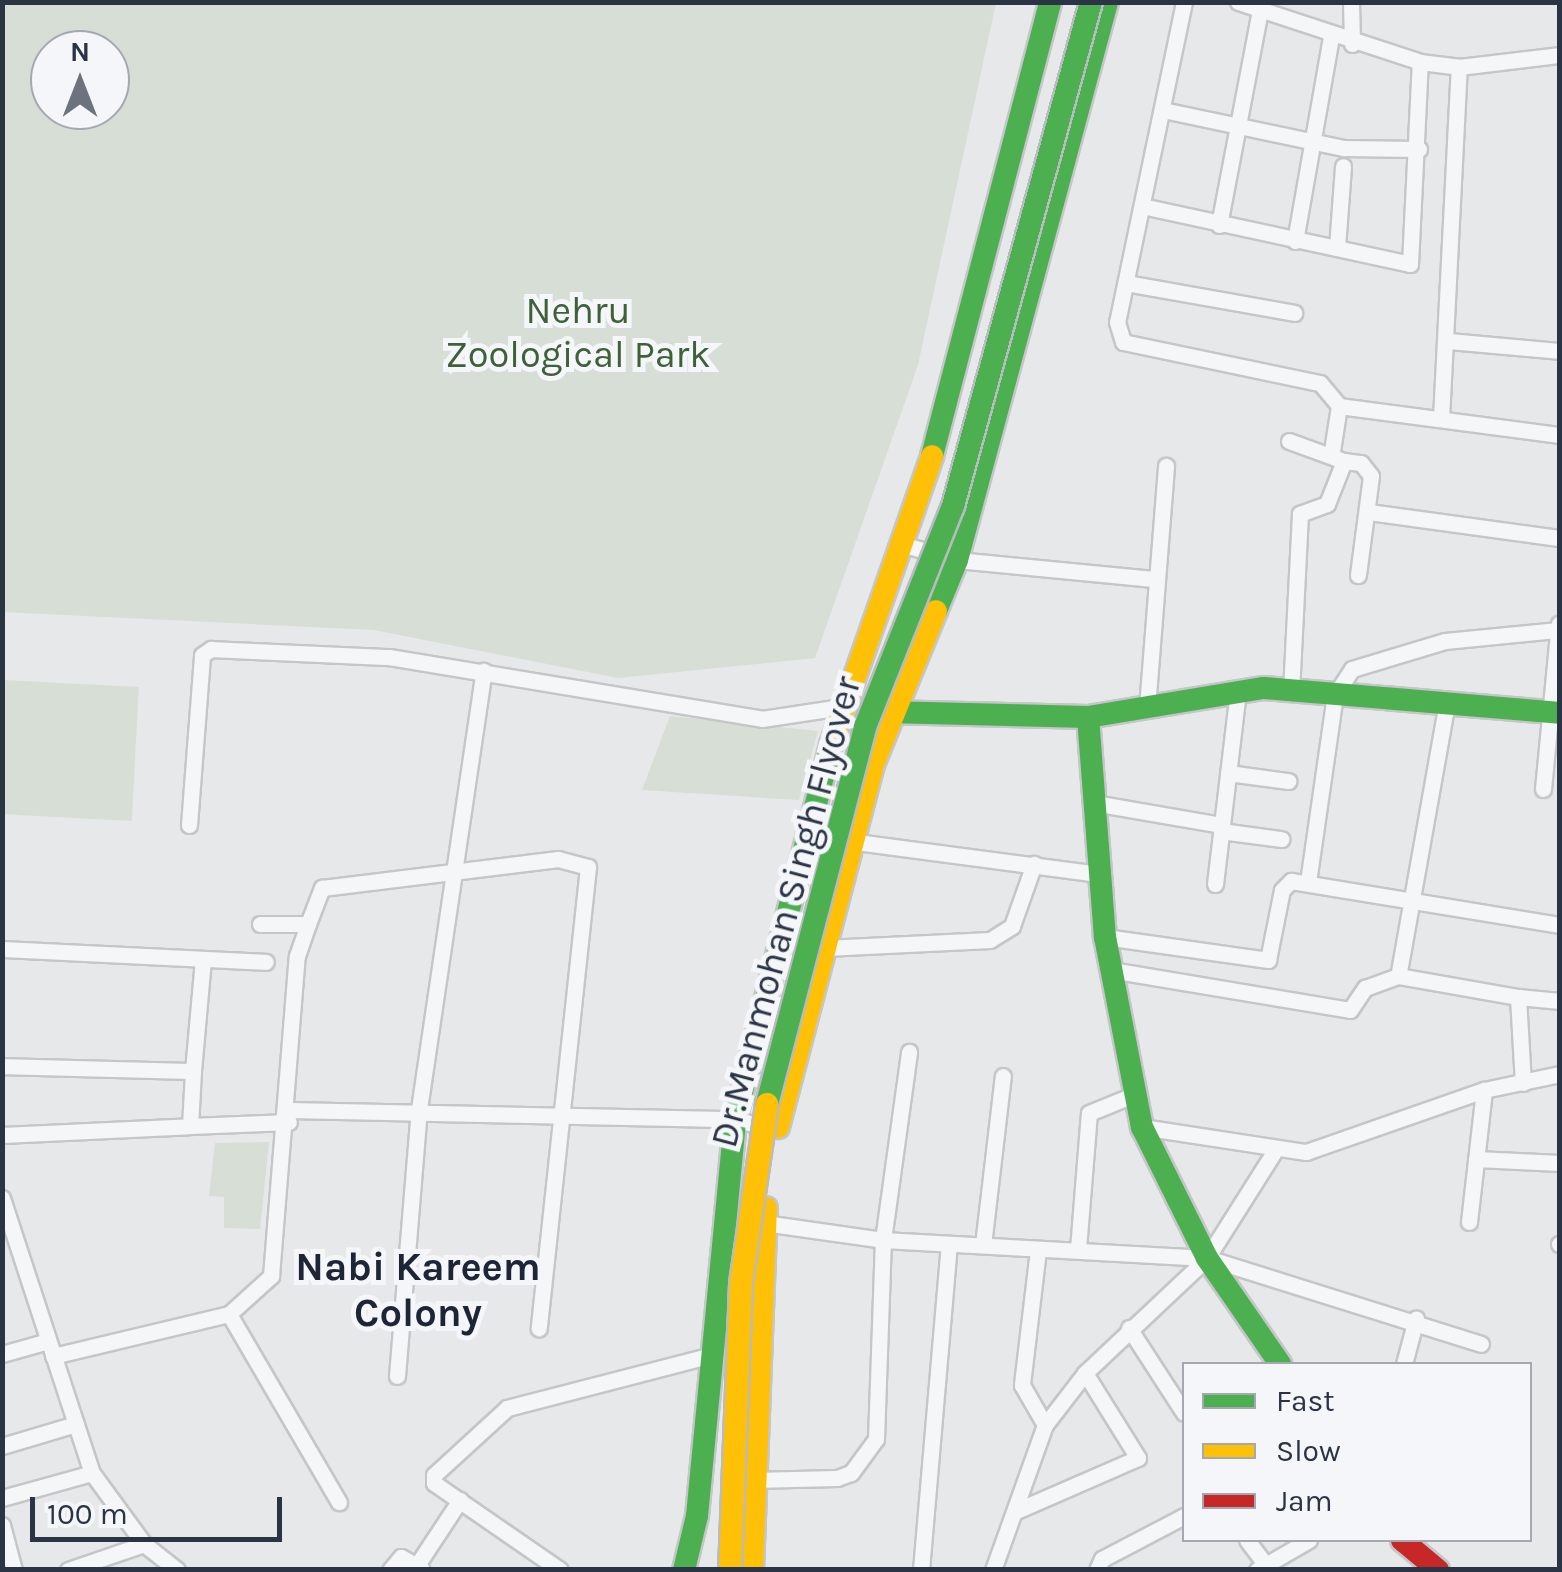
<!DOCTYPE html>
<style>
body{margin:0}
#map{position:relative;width:1562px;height:1572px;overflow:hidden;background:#e6e8ea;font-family:Karla,sans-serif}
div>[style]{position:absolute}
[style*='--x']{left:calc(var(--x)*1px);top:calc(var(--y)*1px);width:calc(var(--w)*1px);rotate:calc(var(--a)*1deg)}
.green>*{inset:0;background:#d6ded6;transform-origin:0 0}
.roads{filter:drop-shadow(2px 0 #c4c6c8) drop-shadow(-2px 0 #c4c6c8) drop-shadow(0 2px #c4c6c8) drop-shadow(0 -2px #c4c6c8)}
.street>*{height:15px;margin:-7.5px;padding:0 7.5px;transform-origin:7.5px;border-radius:7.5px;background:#f5f6f7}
.fast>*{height:22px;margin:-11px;padding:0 11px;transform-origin:11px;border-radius:11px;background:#4caf50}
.slow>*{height:22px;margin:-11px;padding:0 11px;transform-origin:11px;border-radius:11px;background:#ffc107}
.jam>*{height:22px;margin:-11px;padding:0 11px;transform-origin:11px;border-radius:11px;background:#c62828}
.bridges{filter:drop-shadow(2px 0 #b8bbbf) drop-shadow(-2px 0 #b8bbbf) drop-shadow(0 2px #b8bbbf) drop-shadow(0 -2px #b8bbbf)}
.fast-bridge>*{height:22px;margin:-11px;padding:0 11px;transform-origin:11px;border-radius:11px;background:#4caf50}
.slow-bridge>*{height:22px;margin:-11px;padding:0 11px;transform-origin:11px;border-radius:11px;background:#ffc107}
span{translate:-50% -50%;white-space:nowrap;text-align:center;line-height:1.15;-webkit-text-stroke:10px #f4f6f9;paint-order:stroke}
.park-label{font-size:38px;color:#3f6138}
.street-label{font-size:38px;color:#2b3445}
.neighbourhood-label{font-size:40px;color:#1d2536;font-weight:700}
.frame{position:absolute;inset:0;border:5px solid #2b3445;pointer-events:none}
.legend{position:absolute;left:1182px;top:1362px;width:350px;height:180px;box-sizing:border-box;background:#f4f6f9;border:2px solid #a4a8b1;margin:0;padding:12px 18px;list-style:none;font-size:30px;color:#2b3445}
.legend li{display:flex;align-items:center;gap:20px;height:50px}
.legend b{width:50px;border:2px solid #a4a8b1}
.north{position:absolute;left:30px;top:30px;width:100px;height:100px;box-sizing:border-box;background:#f4f6f9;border:2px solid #a4a8b1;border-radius:50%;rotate:0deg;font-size:28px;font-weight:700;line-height:40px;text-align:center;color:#2b3445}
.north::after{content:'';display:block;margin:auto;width:35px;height:45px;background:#6c737f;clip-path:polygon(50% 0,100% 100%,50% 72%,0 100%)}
.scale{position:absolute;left:30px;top:1497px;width:252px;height:45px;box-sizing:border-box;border:5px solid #2b3445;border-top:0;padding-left:12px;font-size:30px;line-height:35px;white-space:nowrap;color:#2b3445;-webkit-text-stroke:8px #f4f6f9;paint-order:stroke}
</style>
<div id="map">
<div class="green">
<i style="clip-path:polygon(evenodd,3px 2px,996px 3px,918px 365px,815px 658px,618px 678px,374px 630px,3px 612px,3px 2px,50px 50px,110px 50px,110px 110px,50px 110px,50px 50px)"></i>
<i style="left:3px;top:680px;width:136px;height:134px;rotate:3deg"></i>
<i style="clip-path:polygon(670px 716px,818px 731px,799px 800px,642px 790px)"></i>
<i style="clip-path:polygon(269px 1142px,260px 1229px,224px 1228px,224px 1197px,209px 1196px,215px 1143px)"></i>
</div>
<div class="roads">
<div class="street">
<i style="--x:1184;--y:2;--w:327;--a:101.8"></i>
<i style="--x:1117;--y:322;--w:21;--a:73"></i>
<i style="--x:1123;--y:342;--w:201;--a:11.8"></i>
<i style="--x:1320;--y:383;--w:30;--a:50"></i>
<i style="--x:1339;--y:406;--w:223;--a:7.5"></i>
<i style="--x:1238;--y:2;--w:192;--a:18.2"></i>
<i style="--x:1420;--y:62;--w:39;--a:7"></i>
<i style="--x:1459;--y:67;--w:102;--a:-6.8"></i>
<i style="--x:1351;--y:2;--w:42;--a:88.6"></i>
<i style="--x:1163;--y:110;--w:185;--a:11.9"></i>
<i style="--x:1344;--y:148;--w:75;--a:0.8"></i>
<i style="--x:1142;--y:206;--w:274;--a:12.2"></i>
<i style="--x:1410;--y:264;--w:202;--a:-87.2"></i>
<i style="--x:1219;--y:225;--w:218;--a:-79.2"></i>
<i style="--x:1295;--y:241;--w:208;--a:-80"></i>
<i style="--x:1337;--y:248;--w:82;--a:-85.8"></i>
<i style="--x:1126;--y:283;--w:171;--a:10.1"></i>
<i style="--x:1448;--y:341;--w:112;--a:5.1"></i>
<i style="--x:1441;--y:419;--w:352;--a:-87.1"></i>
<i style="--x:1289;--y:441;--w:59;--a:20"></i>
<i style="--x:1344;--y:461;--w:46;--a:111.6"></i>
<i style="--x:1327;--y:504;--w:29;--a:160"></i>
<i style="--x:1300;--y:514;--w:176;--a:92.9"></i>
<i style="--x:1332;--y:451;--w:46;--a:-81.2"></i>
<i style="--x:1344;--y:461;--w:17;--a:7"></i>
<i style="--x:1361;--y:463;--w:16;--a:52"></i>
<i style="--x:1371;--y:476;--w:100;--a:97.5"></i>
<i style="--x:1369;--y:512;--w:193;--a:7.8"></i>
<i style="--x:905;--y:545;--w:54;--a:16.1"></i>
<i style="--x:957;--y:560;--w:200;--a:5.5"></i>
<i style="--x:1447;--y:702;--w:278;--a:100.1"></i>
<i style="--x:1398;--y:976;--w:122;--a:9.9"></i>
<i style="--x:1518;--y:997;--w:86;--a:86.7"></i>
<i style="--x:1147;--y:708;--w:243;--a:-85.5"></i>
<i style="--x:1228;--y:773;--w:61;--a:7.6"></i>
<i style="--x:1543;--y:789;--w:166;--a:-84.5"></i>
<i style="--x:1094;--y:803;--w:130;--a:9.8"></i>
<i style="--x:1222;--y:825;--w:136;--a:-83.2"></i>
<i style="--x:189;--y:825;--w:170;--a:-85.6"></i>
<i style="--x:202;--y:655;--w:11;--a:-34"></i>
<i style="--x:211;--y:649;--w:178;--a:2.6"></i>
<i style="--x:389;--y:657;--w:378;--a:9.4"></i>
<i style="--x:762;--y:719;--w:80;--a:-8.6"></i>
<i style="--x:1221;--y:831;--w:61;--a:7.6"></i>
<i style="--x:856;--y:842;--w:245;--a:7.5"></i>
<i style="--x:1308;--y:882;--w:189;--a:-81.8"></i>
<i style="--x:1335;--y:695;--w:31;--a:-57"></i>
<i style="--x:1352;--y:669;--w:97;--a:-16.8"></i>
<i style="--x:1445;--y:641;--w:114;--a:-5.6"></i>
<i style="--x:1215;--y:884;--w:59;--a:-83.2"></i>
<i style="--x:308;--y:924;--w:39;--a:-69"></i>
<i style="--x:322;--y:888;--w:238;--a:-7"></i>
<i style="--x:558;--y:859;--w:31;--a:15"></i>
<i style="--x:588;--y:867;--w:464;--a:96.1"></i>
<i style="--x:1105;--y:937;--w:165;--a:8"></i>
<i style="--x:1268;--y:960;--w:71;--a:-78.7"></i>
<i style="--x:1282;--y:890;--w:13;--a:-45"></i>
<i style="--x:1291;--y:881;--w:273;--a:9.3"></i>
<i style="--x:825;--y:948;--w:165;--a:-2.8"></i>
<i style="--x:990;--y:940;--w:26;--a:-32"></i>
<i style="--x:1012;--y:926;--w:66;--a:-70.5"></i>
<i style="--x:2;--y:949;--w:264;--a:2.8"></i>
<i style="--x:1111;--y:970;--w:242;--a:9.5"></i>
<i style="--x:1350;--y:1010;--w:27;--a:-56"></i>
<i style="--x:1365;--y:988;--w:35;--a:-20"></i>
<i style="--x:1518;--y:997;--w:42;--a:5.4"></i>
<i style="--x:2;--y:1066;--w:191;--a:1.5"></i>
<i style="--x:193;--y:1071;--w:55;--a:93.1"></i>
<i style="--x:190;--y:1126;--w:99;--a:-2.3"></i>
<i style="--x:193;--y:1071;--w:112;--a:-84.9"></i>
<i style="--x:289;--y:1110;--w:446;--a:1.2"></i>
<i style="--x:735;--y:1119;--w:35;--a:16"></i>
<i style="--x:1142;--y:1127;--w:166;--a:8.7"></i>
<i style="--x:1306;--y:1152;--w:188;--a:-19.2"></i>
<i style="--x:1484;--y:1090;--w:78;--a:-11.9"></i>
<i style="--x:2;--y:1135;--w:188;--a:-2.7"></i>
<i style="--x:1476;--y:1159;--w:84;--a:2.7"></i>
<i style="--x:2;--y:1198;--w:289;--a:71.9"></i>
<i style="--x:92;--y:1473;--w:88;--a:53.8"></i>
<i style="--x:144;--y:1544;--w:42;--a:38.2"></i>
<i style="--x:1469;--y:1222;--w:133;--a:-83.5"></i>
<i style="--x:764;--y:1223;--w:120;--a:8.1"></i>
<i style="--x:883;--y:1240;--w:324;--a:3.2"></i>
<i style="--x:1207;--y:1258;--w:287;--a:17.4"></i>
<i style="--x:1559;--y:1244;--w:1;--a:0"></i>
<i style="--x:983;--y:1245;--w:170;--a:-83.3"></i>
<i style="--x:1078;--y:1249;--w:136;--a:-85.4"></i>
<i style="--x:1089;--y:1113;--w:48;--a:-22.2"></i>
<i style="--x:1038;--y:1250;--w:136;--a:96.8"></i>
<i style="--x:1022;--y:1385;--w:46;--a:60.1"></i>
<i style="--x:229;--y:1314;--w:218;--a:59.7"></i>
<i style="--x:1129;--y:1328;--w:101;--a:57.1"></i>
<i style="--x:2;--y:1354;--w:48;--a:-15.8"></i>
<i style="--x:53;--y:1356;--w:181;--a:-13.4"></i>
<i style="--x:229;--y:1314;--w:57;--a:-42.1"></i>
<i style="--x:271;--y:1276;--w:321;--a:-85.4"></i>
<i style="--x:297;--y:956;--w:34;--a:-71"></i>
<i style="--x:308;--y:924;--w:48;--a:180"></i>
<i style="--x:1404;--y:1364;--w:47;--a:-75.1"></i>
<i style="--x:397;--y:1376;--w:268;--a:-85.3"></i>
<i style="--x:419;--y:1109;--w:443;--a:-81.6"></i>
<i style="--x:2;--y:1446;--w:77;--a:-16.6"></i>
<i style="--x:752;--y:1480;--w:85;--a:-1.3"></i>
<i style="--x:837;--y:1478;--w:15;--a:-20"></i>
<i style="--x:851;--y:1473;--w:42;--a:-53.7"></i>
<i style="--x:876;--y:1439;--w:199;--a:-88"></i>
<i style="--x:883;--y:1240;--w:190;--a:-82.1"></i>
<i style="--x:2;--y:1498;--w:93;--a:-15.5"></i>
<i style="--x:1016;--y:1511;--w:133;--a:-23.5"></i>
<i style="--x:1138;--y:1458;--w:100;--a:-121.9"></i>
<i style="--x:2;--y:1525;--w:47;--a:75.1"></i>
<i style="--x:1247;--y:1540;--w:30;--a:53"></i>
<i style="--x:417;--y:1565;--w:78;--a:-56.5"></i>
<i style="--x:68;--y:1570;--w:80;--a:-18.9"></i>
<i style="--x:390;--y:1570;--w:17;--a:-50"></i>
<i style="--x:401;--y:1557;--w:23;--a:29"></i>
<i style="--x:560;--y:1570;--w:153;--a:-145.4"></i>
<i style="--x:434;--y:1483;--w:8;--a:-90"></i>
<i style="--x:434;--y:1475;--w:99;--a:-42.5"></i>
<i style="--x:507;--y:1408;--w:208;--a:-14.5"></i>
<i style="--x:921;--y:1570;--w:327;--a:-85.1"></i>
<i style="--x:993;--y:1570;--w:154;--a:-70.3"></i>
<i style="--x:1045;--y:1425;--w:66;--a:-52.4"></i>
<i style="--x:1085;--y:1373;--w:168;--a:-43.3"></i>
<i style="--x:1207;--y:1258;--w:125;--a:-57.7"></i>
<i style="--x:1097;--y:1570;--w:12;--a:-66"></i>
<i style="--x:1102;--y:1559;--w:93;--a:-27.7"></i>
<i style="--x:1257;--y:1570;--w:60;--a:-30"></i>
</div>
<div class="fast">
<i style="--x:932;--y:456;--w:469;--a:-75.4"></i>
<i style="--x:936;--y:611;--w:55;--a:-67.6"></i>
<i style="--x:957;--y:560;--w:578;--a:-74.95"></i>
<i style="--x:887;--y:712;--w:201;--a:1.4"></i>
<i style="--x:1088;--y:717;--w:178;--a:-9.4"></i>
<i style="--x:1264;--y:688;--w:297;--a:4.8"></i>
<i style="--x:1088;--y:717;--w:221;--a:85.6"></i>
<i style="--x:1105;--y:937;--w:194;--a:79"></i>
<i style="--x:1142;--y:1127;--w:146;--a:63.6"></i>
<i style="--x:1207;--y:1258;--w:129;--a:55.4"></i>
<i style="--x:684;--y:1570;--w:56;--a:-76.5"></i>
<i style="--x:697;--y:1516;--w:399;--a:-84.5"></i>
<i style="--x:735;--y:1119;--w:386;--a:-75.6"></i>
</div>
<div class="slow">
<i style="--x:831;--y:745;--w:306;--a:-70.7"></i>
<i style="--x:778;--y:1127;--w:377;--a:-75.3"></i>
<i style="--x:874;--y:762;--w:163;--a:-67.7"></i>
<i style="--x:752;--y:1570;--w:362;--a:-87.8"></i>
</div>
<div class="jam">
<i style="--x:1402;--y:1540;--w:47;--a:39.8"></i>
</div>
</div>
<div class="bridges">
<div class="fast-bridge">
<i style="--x:767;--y:1104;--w:390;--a:-75.4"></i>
<i style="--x:865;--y:727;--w:238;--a:-68.3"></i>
<i style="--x:953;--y:506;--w:523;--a:-74.69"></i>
</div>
<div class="slow-bridge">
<i style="--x:730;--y:1570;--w:287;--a:-87.8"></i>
<i style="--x:741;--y:1283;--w:181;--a:-81.7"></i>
</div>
</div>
<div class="park-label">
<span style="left:578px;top:333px">Nehru<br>Zoological Park</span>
</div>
<div class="street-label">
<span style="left:786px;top:912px;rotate:-75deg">Dr.Manmohan Singh Flyover</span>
</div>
<div class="neighbourhood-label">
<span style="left:418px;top:1290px">Nabi Kareem<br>Colony</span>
</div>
<div class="frame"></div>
<ul class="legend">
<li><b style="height:12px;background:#4caf50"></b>Fast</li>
<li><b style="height:12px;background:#ffc107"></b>Slow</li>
<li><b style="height:12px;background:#c62828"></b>Jam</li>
</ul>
<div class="north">N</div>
<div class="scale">100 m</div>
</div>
